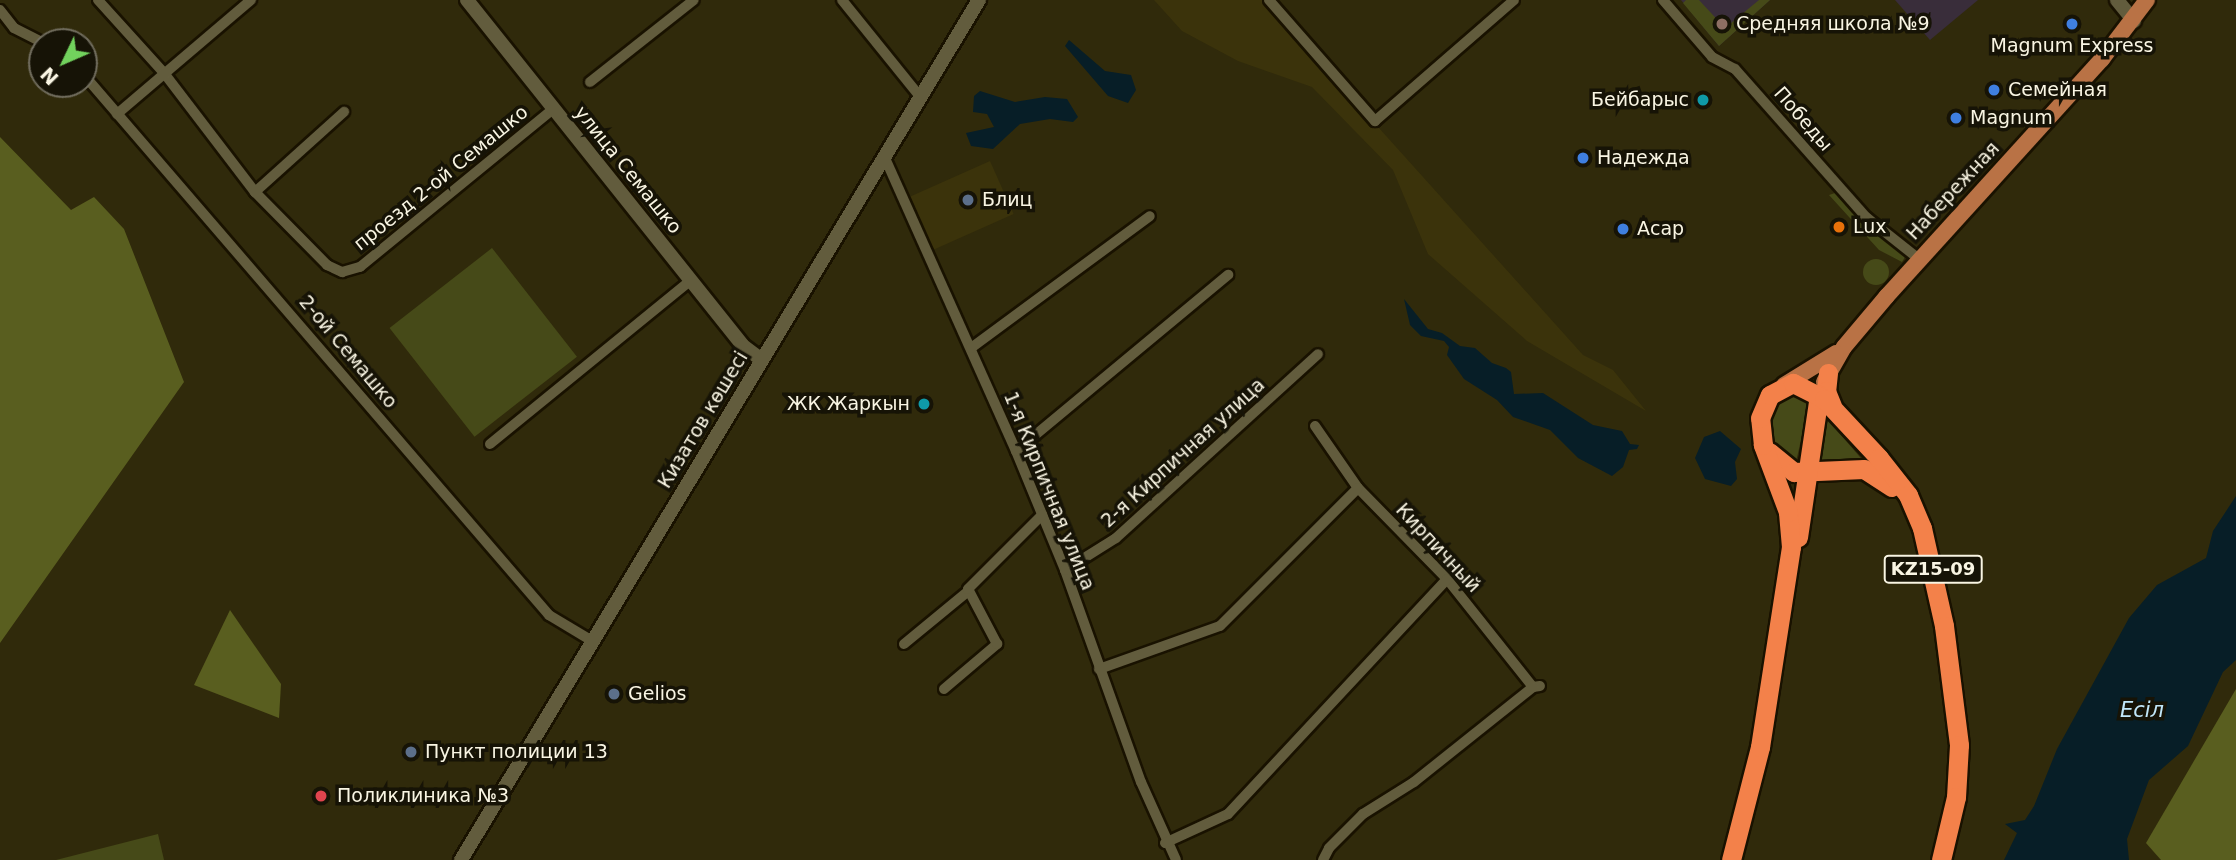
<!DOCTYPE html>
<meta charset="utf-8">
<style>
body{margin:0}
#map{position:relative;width:2236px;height:860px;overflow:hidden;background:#302a0b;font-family:"DejaVu Sans",sans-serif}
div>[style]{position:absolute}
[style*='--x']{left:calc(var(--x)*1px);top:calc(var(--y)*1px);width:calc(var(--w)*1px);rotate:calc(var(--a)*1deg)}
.built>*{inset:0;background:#3b330b;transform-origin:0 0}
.education>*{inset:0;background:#392d3a}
.green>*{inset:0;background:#464a18;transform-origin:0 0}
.round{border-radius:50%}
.forest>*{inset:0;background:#595e1f}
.water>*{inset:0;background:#071e27}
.roads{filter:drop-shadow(2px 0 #191200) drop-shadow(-2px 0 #191200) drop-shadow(0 2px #191200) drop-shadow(0 -2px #191200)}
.street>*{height:10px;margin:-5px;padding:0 5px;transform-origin:5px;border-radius:5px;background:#625c3d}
.secondary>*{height:14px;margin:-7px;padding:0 7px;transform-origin:7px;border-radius:7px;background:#625c3d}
.primary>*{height:16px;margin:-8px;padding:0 8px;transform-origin:8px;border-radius:8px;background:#b97245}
.highway>*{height:19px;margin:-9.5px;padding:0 9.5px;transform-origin:9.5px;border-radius:9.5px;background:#f3814a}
.dots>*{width:19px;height:19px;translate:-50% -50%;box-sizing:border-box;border:4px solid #161306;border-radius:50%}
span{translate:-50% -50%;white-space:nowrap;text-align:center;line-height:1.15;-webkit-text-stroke:7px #161306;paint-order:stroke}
.shield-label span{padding:2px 5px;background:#161306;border:2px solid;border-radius:5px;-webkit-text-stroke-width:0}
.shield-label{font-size:18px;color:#f9f5e3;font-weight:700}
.poi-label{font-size:19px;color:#f9f5e3}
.left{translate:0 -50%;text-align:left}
.right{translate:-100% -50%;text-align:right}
.street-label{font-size:19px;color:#f9f5e3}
.water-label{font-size:21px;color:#c1e6f8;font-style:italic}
.north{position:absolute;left:28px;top:28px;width:70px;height:70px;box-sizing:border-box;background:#161306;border:2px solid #716d5e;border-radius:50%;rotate:226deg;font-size:19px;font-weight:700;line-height:28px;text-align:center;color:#f9f5e3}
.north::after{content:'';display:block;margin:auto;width:24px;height:32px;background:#72d25d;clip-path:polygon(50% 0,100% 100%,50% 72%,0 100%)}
</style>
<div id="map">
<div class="built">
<i style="clip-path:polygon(1154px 0,1264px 0,1583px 355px,1613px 370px,1646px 411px,1527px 341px,1428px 254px,1393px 170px,1312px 87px,1238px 61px,1182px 31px)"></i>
<i style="left:990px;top:161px;width:58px;height:89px;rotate:66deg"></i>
</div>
<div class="education">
<i style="clip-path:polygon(1681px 0,1770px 0,1719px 46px)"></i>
<i style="clip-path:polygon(1895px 0,1978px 0,1930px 40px)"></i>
</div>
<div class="green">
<i style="clip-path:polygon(1686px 0,1699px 0,1725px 28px,1759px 0,1770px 0,1719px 46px,1683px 3px)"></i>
<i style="clip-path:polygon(1835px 193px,1864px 223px,1898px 247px,1905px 257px,1902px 262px,1879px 250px,1829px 195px)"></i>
<i style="left:492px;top:248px;width:138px;height:130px;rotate:52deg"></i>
<i class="round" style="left:1863px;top:259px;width:26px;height:26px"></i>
<i style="clip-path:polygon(1787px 390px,1810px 400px,1796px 462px,1770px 446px,1768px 413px)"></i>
<i style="clip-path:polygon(1819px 409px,1865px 463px,1810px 468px)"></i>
<i style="clip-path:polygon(158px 834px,164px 860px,56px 860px)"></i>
</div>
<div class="forest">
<i style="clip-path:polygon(0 137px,71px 210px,94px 197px,124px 229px,184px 382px,0 643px)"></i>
<i style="clip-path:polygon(230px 610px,281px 684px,279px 718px,194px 685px)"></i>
<i style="clip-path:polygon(2236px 689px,2236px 860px,2161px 860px,2146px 843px)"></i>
</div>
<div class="water">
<i style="clip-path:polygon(1069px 40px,1105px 71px,1131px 75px,1136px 90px,1128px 103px,1108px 96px,1065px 46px)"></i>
<i style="clip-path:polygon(980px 91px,1015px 102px,1045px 97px,1067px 99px,1078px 117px,1073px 122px,1050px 119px,1020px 124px,993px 149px,971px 146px,966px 133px,994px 127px,987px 114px,973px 112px,974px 96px)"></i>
<i style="clip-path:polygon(1404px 299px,1428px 329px,1442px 333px,1460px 346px,1475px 348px,1492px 363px,1506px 368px,1511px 372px,1514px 394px,1543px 393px,1593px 425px,1622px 431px,1630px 444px,1639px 445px,1637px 449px,1629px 450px,1623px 467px,1612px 476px,1578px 458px,1550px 430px,1513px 417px,1497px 400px,1464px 379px,1447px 355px,1449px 347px,1444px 341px,1421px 336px,1410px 325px)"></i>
<i style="clip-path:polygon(1720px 431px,1741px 449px,1735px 462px,1737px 479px,1731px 486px,1705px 479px,1695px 458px,1704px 437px)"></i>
<i style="clip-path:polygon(2236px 496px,2236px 660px,2223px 672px,2188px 746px,2149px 780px,2127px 839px,2129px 860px,2004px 860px,2017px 833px,2005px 824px,2025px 820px,2034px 806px,2057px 749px,2129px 618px,2157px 585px,2206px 558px,2213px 531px)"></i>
</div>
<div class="roads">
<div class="street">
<i style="--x:98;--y:0;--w:98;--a:47.9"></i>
<i style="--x:164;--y:73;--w:150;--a:52.6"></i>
<i style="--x:255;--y:192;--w:103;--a:45.4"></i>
<i style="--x:327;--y:265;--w:17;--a:25"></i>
<i style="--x:342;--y:272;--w:19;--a:-16"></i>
<i style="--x:360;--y:267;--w:251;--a:-39.3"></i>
<i style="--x:842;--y:0;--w:126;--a:51.1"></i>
<i style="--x:1269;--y:0;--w:161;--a:48.8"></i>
<i style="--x:1375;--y:121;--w:184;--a:-41"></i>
<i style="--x:1663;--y:0;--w:75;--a:49.3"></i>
<i style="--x:1712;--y:57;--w:26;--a:28"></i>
<i style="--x:1735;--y:69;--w:198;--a:48.5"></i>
<i style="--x:1866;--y:217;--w:68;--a:38.4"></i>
<i style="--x:0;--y:10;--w:23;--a:52"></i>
<i style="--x:14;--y:28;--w:31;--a:27"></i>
<i style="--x:84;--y:75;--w:713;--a:49.27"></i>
<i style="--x:549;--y:615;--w:52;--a:31"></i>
<i style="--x:590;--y:82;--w:132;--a:-38.3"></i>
<i style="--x:117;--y:114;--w:176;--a:-40.4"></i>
<i style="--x:885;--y:158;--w:321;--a:65.9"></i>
<i style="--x:1016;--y:451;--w:129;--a:67.6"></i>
<i style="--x:1065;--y:570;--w:225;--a:70.3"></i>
<i style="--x:1141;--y:782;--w:85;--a:65.8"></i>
<i style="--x:255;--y:192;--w:120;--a:-42"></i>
<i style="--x:971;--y:348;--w:222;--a:-36.4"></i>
<i style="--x:1315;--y:426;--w:75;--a:55.3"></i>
<i style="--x:1358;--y:488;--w:127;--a:45.6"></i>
<i style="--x:1447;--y:579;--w:138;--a:51.5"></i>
<i style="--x:1533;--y:687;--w:7;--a:-8"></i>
<i style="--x:490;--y:444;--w:259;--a:-39.2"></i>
<i style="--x:1016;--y:451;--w:276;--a:-39.7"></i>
<i style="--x:1065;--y:570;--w:60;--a:-32.1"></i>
<i style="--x:1116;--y:538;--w:273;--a:-42.3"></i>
<i style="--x:904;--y:644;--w:80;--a:-39.4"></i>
<i style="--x:1099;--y:669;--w:128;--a:-19.6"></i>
<i style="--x:1220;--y:626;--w:195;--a:-45"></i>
<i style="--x:944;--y:689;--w:70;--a:-40.3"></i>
<i style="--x:997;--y:644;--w:62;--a:-117.8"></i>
<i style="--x:968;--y:589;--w:105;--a:-45"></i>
<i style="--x:1165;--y:843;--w:69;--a:-24.7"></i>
<i style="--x:1228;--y:814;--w:321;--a:-47"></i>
<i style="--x:1323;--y:860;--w:13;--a:-63"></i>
<i style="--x:1329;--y:848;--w:48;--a:-45"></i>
<i style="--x:1363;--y:814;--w:60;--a:-32.1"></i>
<i style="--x:1414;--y:782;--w:152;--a:-38.6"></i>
</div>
<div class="secondary">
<i style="--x:467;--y:0;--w:441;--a:51.4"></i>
<i style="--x:742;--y:345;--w:25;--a:37"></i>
<i style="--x:2117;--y:0;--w:27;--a:51"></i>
<i style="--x:461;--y:860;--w:1004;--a:-58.94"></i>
</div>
<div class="primary">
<i style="--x:1824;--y:382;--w:40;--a:-60.3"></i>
<i style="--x:1844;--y:347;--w:67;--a:-49.9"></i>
<i style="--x:1887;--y:296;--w:320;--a:-47.8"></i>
<i style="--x:2102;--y:59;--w:74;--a:-52.7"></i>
<i style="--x:1784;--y:385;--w:61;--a:-31.6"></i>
</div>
<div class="highway">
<i style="--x:1828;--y:373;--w:18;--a:96"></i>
<i style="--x:1826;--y:391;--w:16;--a:68"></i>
<i style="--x:1769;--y:452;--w:32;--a:39"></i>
<i style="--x:1794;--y:472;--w:70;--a:-2.5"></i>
<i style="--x:1864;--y:469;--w:33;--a:33"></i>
<i style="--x:1798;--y:537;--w:144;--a:-81.6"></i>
<i style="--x:1731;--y:860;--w:117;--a:-75.6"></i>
<i style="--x:1760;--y:747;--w:202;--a:-81.2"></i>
<i style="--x:1791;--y:547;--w:35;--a:-95"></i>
<i style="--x:1788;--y:512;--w:72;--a:-110.5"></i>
<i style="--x:1763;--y:445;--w:27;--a:-96"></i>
<i style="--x:1760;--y:418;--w:25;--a:-67"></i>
<i style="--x:1770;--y:395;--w:26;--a:-28"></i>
<i style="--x:1793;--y:383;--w:35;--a:27"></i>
<i style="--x:1824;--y:399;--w:81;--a:47"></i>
<i style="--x:1879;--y:458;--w:47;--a:51.9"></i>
<i style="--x:1908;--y:495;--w:36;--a:67"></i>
<i style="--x:1922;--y:528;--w:100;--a:77.3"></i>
<i style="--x:1944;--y:626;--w:120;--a:82.8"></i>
<i style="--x:1959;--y:745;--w:52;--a:93.3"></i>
<i style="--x:1956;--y:797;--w:65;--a:103.4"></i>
</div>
</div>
<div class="dots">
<i style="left:1722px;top:24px;background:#8d6e63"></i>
<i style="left:2072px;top:24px;background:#3f7fe0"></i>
<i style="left:1994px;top:90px;background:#3f7fe0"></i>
<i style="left:1703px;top:100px;background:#0f9aa8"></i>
<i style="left:1956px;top:118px;background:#3f7fe0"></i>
<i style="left:1583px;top:158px;background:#3f7fe0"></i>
<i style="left:968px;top:200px;background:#5c6f8a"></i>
<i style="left:1839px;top:227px;background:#e8710a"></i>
<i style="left:1623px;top:229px;background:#3f7fe0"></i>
<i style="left:924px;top:404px;background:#0f9aa8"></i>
<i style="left:614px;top:694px;background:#5c6f8a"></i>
<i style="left:411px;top:752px;background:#5c6f8a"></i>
<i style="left:321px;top:796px;background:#e0444e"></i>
</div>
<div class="shield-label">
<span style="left:1933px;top:569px">KZ15-09</span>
</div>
<div class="poi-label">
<span class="left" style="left:1736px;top:24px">Средняя школа №9</span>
<span style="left:2072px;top:46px">Magnum Express</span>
<span class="left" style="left:2008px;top:90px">Семейная</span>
<span class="right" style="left:1689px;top:100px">Бейбарыс</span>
<span class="left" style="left:1970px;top:118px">Magnum</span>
<span class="left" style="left:1597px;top:158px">Надежда</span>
<span class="left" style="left:982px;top:200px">Блиц</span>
<span class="left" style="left:1853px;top:227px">Lux</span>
<span class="left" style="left:1637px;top:229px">Асар</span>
<span class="right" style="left:910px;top:404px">ЖК Жаркын</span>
<span class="left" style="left:628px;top:694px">Gelios</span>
<span class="left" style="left:425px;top:752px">Пункт полиции 13</span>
<span class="left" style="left:337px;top:796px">Поликлиника №3</span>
</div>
<div class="street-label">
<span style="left:1803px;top:119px;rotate:49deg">Победы</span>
<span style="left:628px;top:170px;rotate:51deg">улица Семашко</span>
<span style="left:441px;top:178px;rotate:-39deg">проезд 2-ой Семашко</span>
<span style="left:1953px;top:191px;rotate:-47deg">Набережная</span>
<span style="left:348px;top:352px;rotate:50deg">2-ой Семашко</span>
<span style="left:703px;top:420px;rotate:-59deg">Кизатов көшесі</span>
<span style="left:1183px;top:453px;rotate:-42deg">2-я Кирпичная улица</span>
<span style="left:1049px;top:491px;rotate:68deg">1-я Кирпичная улица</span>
<span style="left:1438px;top:548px;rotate:47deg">Кирпичный</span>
</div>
<div class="water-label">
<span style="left:2142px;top:710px">Есіл</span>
</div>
<div class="north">N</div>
</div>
